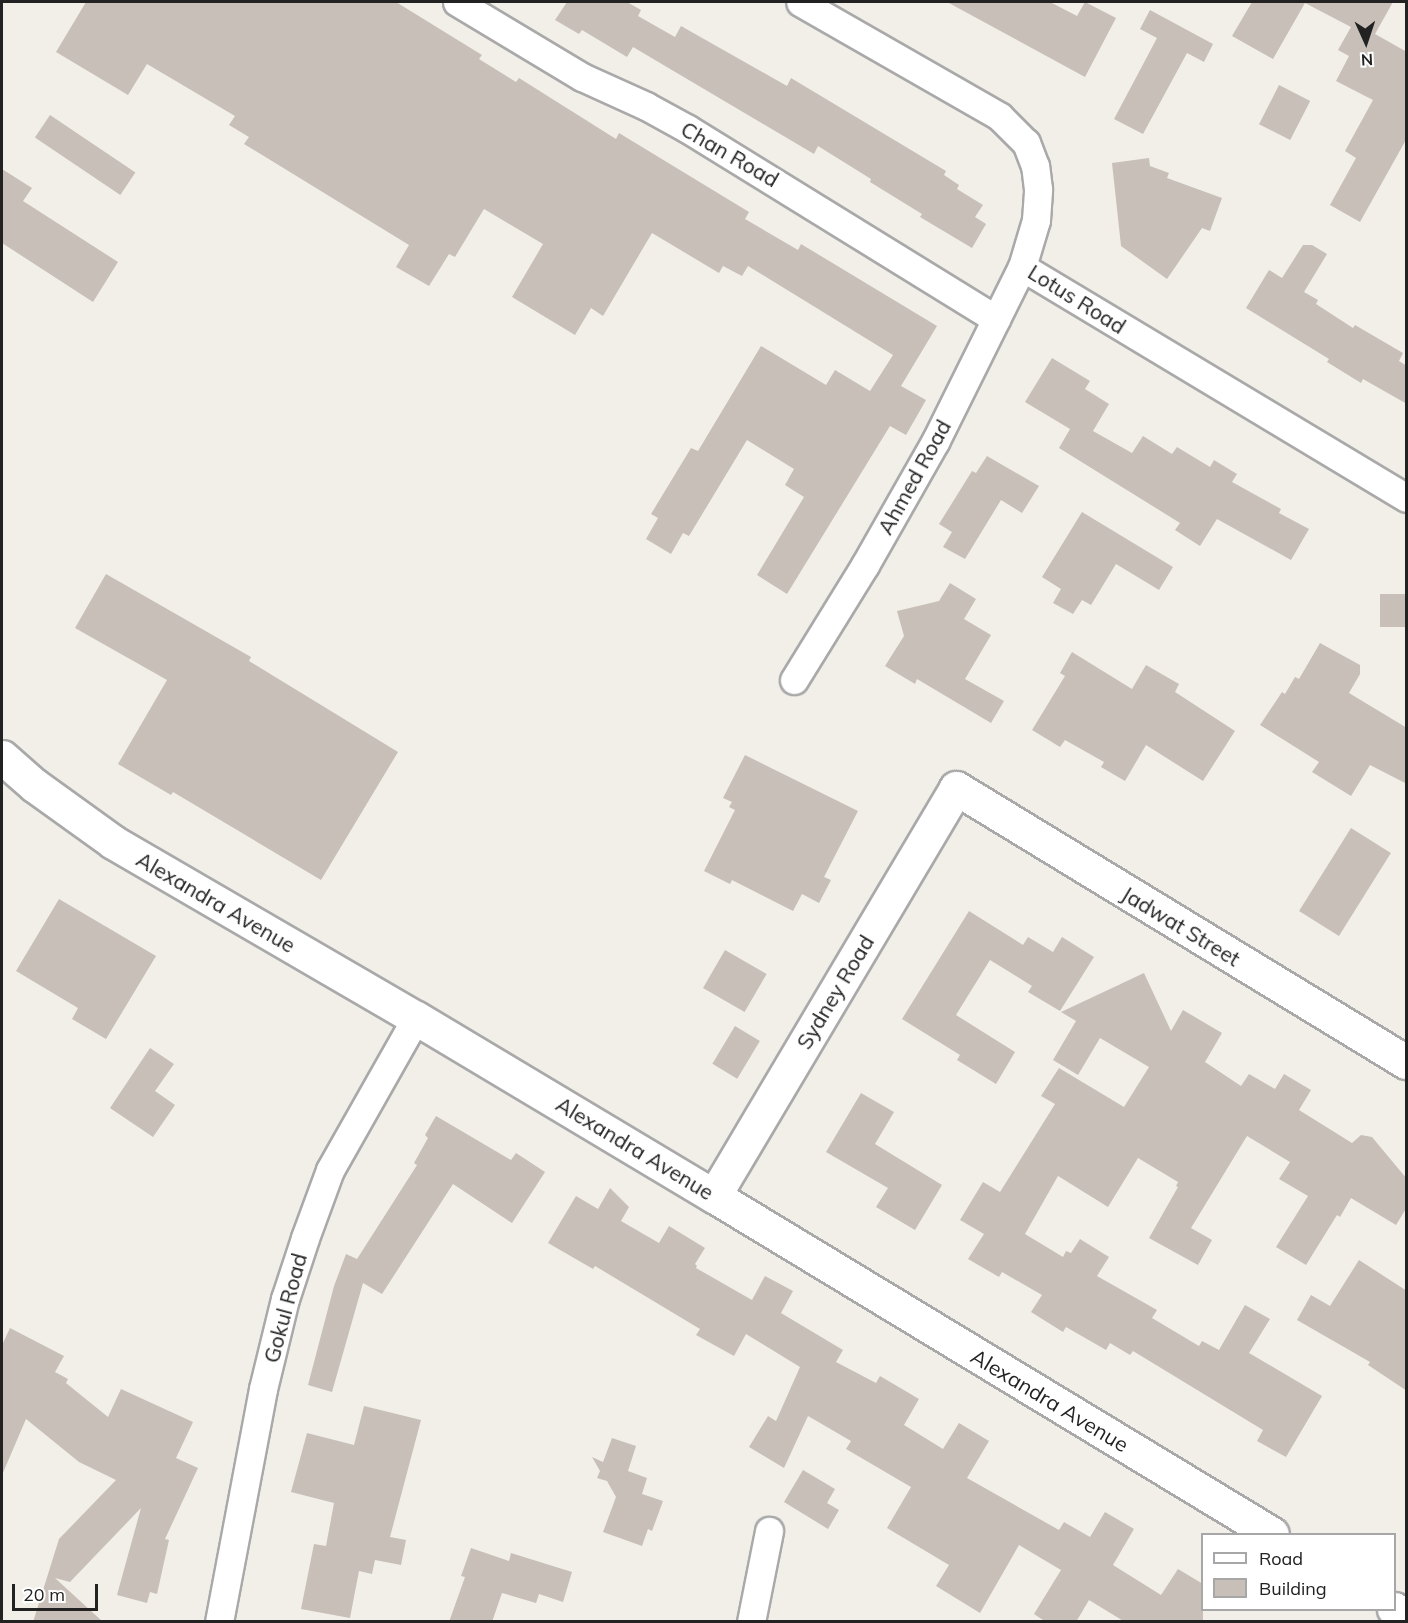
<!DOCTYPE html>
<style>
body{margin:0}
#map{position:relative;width:1408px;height:1623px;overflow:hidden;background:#f2efe9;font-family:Mulish,sans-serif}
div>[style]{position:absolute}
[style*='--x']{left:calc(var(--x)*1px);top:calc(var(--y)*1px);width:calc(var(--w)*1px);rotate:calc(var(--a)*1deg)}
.building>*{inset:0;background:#c7bfb8;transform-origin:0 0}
.roads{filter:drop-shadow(2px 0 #a9a9a9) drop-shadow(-2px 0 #a9a9a9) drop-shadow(0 2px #a9a9a9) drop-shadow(0 -2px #a9a9a9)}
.minor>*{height:27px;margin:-13.5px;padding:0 13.5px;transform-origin:13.5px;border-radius:13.5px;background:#fff}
.tertiary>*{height:33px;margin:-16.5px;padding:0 16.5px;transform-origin:16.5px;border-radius:16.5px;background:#fff}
span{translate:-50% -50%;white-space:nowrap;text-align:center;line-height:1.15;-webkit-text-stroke:6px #fff;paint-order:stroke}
.street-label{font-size:21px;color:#222}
.frame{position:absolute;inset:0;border:3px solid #222;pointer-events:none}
.legend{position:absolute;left:1201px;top:1533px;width:195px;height:78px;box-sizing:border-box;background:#fff;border:2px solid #a7a7a7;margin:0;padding:8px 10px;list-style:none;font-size:18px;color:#222}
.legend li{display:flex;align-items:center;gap:12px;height:30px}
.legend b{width:30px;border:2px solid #a7a7a7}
.north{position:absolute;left:1336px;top:12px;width:60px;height:60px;-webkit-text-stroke:4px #fff;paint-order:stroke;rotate:177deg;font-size:16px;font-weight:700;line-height:24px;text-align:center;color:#222}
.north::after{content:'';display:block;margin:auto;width:21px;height:27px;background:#222;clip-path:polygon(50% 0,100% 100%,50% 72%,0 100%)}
.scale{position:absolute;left:12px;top:1584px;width:86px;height:27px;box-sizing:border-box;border:3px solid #222;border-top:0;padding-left:8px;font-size:18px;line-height:21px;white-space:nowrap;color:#222;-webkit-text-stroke:4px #fff;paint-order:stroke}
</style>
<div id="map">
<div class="building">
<i style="clip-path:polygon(86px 2px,396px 2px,482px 55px,479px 59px,516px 82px,519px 78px,616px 139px,619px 133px,749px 212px,745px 219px,786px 243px,798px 250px,801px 244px,937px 326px,901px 386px,926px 400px,906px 435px,890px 426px,787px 594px,757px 575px,804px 497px,785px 485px,794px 469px,747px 440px,689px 536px,683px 533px,671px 554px,646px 539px,658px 518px,651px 514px,691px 448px,698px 451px,761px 346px,826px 385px,835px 370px,870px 391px,893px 355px,748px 266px,742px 276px,723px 266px,719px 273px,652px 233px,603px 316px,591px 308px,575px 335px,512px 297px,543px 244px,484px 209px,455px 257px,449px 254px,429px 286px,396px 267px,409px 245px,244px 144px,249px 137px,229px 125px,235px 116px,147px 64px,128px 95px,56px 52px)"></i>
<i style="clip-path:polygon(567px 2px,627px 2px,641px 10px,638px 16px,675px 37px,681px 26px,787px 86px,791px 78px,946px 171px,944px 175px,959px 185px,957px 189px,983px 205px,975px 217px,986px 224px,972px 248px,920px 217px,922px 214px,870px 182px,871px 179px,818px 146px,814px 154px,633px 47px,627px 57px,582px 30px,579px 34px,555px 20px)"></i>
<i style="clip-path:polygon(947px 2px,1050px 2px,1077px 16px,1085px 2px,1116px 18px,1085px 77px)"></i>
<i style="clip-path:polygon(1252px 2px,1393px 2px,1375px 34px,1407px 52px,1407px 138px,1360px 222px,1330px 205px,1356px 158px,1345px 151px,1373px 100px,1336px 81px,1349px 56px,1338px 50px,1351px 27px,1305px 3px,1273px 59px,1232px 36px)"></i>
<i style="clip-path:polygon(1150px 10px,1213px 44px,1204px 62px,1187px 53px,1143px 134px,1114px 119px,1157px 38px,1140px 29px)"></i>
<i style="left:1279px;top:85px;width:35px;height:44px;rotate:27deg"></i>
<i style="left:50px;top:115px;width:103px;height:27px;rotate:34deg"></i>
<i style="clip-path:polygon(1149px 158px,1150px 166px,1169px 173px,1167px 178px,1222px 198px,1210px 231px,1202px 228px,1167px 279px,1121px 246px,1112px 163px)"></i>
<i style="clip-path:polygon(2px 169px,32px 188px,23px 201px,118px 262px,93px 302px,2px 243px)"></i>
<i style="clip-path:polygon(1303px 245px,1312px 245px,1327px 254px,1304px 292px,1318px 300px,1316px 304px,1353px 328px,1355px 325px,1403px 353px,1399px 361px,1407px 366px,1407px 404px,1363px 379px,1361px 383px,1327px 362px,1329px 359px,1246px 308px,1269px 270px,1282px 278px)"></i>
<i style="clip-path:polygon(1052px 358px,1090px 381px,1085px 389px,1109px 404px,1093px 431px,1132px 453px,1143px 436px,1172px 454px,1177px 447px,1210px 467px,1214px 460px,1237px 474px,1232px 482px,1281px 509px,1279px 513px,1309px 529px,1291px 560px,1217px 519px,1200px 546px,1175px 530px,1180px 523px,1059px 448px,1070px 429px,1025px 402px)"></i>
<i style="clip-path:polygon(987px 456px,1039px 486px,1022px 513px,1001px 500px,965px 559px,943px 547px,952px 532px,939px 524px,972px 471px,976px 473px)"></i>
<i style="clip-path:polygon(1082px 512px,1173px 567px,1159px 590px,1116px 564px,1091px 605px,1082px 600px,1073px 614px,1053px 603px,1061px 589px,1042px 577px)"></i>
<i style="clip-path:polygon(106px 574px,251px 657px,249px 661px,398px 752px,321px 880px,173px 792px,171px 795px,118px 764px,167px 680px,75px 628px)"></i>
<i style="clip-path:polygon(950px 583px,976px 599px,964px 619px,991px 635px,965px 679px,1004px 701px,991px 723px,917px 679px,915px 684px,885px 666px,904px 636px,897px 611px,939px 601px)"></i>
<i style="left:1380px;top:594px;width:27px;height:33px"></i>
<i style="clip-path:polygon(1320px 643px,1360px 665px,1360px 674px,1349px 693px,1407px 728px,1407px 784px,1370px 765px,1351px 796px,1312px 772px,1319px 762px,1260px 725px,1282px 692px,1285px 694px,1295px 677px,1299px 679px)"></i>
<i style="clip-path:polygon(1072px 652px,1132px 689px,1146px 665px,1179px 684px,1175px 692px,1235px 731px,1203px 781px,1146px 745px,1125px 781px,1101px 767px,1104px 762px,1065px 740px,1060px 747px,1032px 730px,1065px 676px,1060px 673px)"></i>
<i style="clip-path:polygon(745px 755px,858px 811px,824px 877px,831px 880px,819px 903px,802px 894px,793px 911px,732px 880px,730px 884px,704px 871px,735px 810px,729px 807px,732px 802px,723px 798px)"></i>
<i style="left:1351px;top:828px;width:47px;height:98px;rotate:32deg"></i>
<i style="clip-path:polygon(59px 899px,156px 956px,106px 1039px,72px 1019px,78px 1008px,16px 971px)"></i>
<i style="clip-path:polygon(969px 911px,1023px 945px,1028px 937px,1053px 952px,1062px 937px,1094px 957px,1060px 1011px,1028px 992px,1032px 986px,990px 960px,956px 1015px,1015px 1052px,996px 1084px,957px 1060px,960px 1055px,902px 1019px)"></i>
<i style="left:725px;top:950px;width:48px;height:44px;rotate:30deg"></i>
<i style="clip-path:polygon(1144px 973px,1171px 1031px,1183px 1010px,1222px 1033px,1205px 1062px,1241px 1086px,1249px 1074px,1275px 1089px,1284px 1074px,1311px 1090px,1299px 1110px,1352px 1143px,1361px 1135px,1372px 1137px,1407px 1179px,1407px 1207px,1396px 1225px,1351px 1198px,1340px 1217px,1337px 1215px,1306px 1265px,1276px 1247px,1308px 1196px,1279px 1179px,1290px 1162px,1247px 1136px,1191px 1228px,1212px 1240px,1198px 1265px,1149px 1238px,1178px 1187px,1176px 1186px,1178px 1182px,1138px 1158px,1108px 1207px,1058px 1176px,1025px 1234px,1063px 1257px,1066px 1251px,1071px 1253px,1080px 1239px,1109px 1257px,1097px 1276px,1157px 1310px,1152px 1318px,1199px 1346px,1202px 1341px,1219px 1350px,1245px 1305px,1270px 1319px,1249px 1353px,1322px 1396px,1286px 1457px,1257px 1441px,1263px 1430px,1133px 1351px,1130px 1355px,1110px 1343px,1106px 1350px,1066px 1327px,1063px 1332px,1031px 1312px,1042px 1295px,1002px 1272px,999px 1277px,968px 1259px,984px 1234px,960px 1220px,983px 1182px,1000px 1192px,1055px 1104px,1041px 1096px,1059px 1068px,1124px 1107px,1149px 1067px,1100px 1038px,1078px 1075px,1053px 1060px,1076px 1021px,1061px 1012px)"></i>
<i style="left:735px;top:1026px;width:29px;height:44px;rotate:31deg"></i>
<i style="clip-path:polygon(150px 1048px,174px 1064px,155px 1091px,175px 1105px,153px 1137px,110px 1108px)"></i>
<i style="clip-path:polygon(861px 1093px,894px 1112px,875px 1144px,942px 1185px,915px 1230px,876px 1207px,888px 1188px,826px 1152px)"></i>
<i style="clip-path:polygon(436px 1116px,511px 1160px,516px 1153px,545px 1172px,512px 1223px,453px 1184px,382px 1294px,363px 1283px,332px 1392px,308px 1385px,334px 1286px,346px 1254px,357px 1259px,417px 1165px,414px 1163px,428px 1138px,425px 1135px)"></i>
<i style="clip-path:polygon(610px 1188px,629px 1207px,621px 1221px,659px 1243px,669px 1226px,705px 1248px,695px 1264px,697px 1266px,696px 1268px,752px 1300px,765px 1276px,793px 1291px,781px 1313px,843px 1350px,836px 1362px,876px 1383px,880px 1376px,919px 1399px,904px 1425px,943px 1449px,959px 1423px,989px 1441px,967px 1478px,1059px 1530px,1064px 1522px,1090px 1537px,1105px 1512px,1134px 1529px,1113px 1565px,1161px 1595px,1178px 1569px,1203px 1584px,1203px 1622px,1125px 1622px,1089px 1600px,1076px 1622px,1046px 1622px,1034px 1614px,1061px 1570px,1019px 1545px,980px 1613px,936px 1586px,949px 1565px,887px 1528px,911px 1487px,846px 1449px,851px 1441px,808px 1416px,784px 1468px,749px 1447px,768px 1416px,776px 1421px,800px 1367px,746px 1334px,734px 1356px,696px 1335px,700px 1329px,595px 1266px,593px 1269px,548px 1243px,576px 1196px,598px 1209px)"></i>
<i style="clip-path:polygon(1359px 1260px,1407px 1291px,1407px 1391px,1368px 1365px,1370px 1362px,1297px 1320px,1311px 1295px,1330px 1306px)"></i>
<i style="clip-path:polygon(10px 1328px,64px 1356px,55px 1372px,68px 1379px,66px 1383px,108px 1417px,121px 1389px,193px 1422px,176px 1458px,198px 1468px,165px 1539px,169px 1540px,157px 1594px,150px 1592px,147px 1603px,117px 1595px,141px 1508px,70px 1582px,55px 1578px,103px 1622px,33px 1622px,59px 1539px,116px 1480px,79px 1462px,26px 1419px,2px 1475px,2px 1345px)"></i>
<i style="clip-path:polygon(364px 1406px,421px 1420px,390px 1537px,406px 1540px,401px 1565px,375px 1560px,372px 1574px,359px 1571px,350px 1618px,301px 1609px,314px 1544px,326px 1546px,334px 1503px,291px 1492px,307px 1433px,354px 1445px)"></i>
<i style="clip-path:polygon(612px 1438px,636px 1446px,628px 1471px,647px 1478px,642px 1494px,663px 1501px,652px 1531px,648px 1529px,642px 1546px,603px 1532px,616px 1497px,607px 1481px,597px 1478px,600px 1471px,592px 1457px,603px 1462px)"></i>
<i style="clip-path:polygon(803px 1470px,835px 1489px,827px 1503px,839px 1510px,828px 1529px,784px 1502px)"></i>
<i style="clip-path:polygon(471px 1548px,509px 1561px,511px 1553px,572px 1572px,563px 1602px,539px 1594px,536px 1603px,502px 1593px,492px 1622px,449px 1622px,465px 1577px,461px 1576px)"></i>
</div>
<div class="roads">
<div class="minor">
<i style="--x:457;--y:2;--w:146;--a:31"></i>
<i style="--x:582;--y:77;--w:70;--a:24.4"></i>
<i style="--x:646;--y:106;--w:48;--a:28.7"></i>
<i style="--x:688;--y:129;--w:362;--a:31.7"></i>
<i style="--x:1022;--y:267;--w:448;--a:31"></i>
<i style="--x:794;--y:680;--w:135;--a:-58.3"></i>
<i style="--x:865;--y:565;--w:142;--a:-60.4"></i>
<i style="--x:935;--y:442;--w:195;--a:-63.6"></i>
<i style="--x:1022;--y:267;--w:49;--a:-73.4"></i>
<i style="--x:1036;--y:220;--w:31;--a:-86"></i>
<i style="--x:1038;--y:189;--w:23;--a:-97"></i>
<i style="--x:1035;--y:166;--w:25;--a:-111"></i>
<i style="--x:1026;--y:143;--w:38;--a:-135"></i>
<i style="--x:999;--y:116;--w:229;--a:-150.2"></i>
<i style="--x:219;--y:1622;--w:237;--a:-79.3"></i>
<i style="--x:263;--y:1389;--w:93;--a:-76.3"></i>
<i style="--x:285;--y:1299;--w:64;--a:-71.8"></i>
<i style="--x:305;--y:1238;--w:72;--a:-69.8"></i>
<i style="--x:330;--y:1170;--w:175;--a:-60.5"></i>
<i style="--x:751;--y:1622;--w:93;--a:-78.8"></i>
</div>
<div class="tertiary">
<i style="--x:2;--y:757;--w:43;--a:41.2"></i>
<i style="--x:34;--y:785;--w:97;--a:35.8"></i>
<i style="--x:113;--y:842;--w:350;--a:30.2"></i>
<i style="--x:416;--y:1018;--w:347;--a:30.9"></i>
<i style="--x:714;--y:1196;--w:652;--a:31.2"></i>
<i style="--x:714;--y:1196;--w:474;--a:-59.3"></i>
<i style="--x:956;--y:788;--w:527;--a:31.34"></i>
<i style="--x:1394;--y:1609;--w:14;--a:30"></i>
</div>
</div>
<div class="street-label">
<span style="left:730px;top:154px;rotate:30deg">Chan Road</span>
<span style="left:1077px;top:299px;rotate:32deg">Lotus Road</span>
<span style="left:914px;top:477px;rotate:-61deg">Ahmed Road</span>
<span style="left:216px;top:902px;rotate:30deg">Alexandra Avenue</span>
<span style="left:1181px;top:926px;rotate:31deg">Jadwat Street</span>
<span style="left:835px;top:992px;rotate:-59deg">Sydney Road</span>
<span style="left:635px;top:1148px;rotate:31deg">Alexandra Avenue</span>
<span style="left:285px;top:1308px;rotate:-75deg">Gokul Road</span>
<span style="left:1050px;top:1400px;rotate:31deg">Alexandra Avenue</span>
</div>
<div class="frame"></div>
<ul class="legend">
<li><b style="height:8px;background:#fff"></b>Road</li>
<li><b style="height:16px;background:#c7bfb8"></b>Building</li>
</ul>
<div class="north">N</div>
<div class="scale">20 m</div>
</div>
